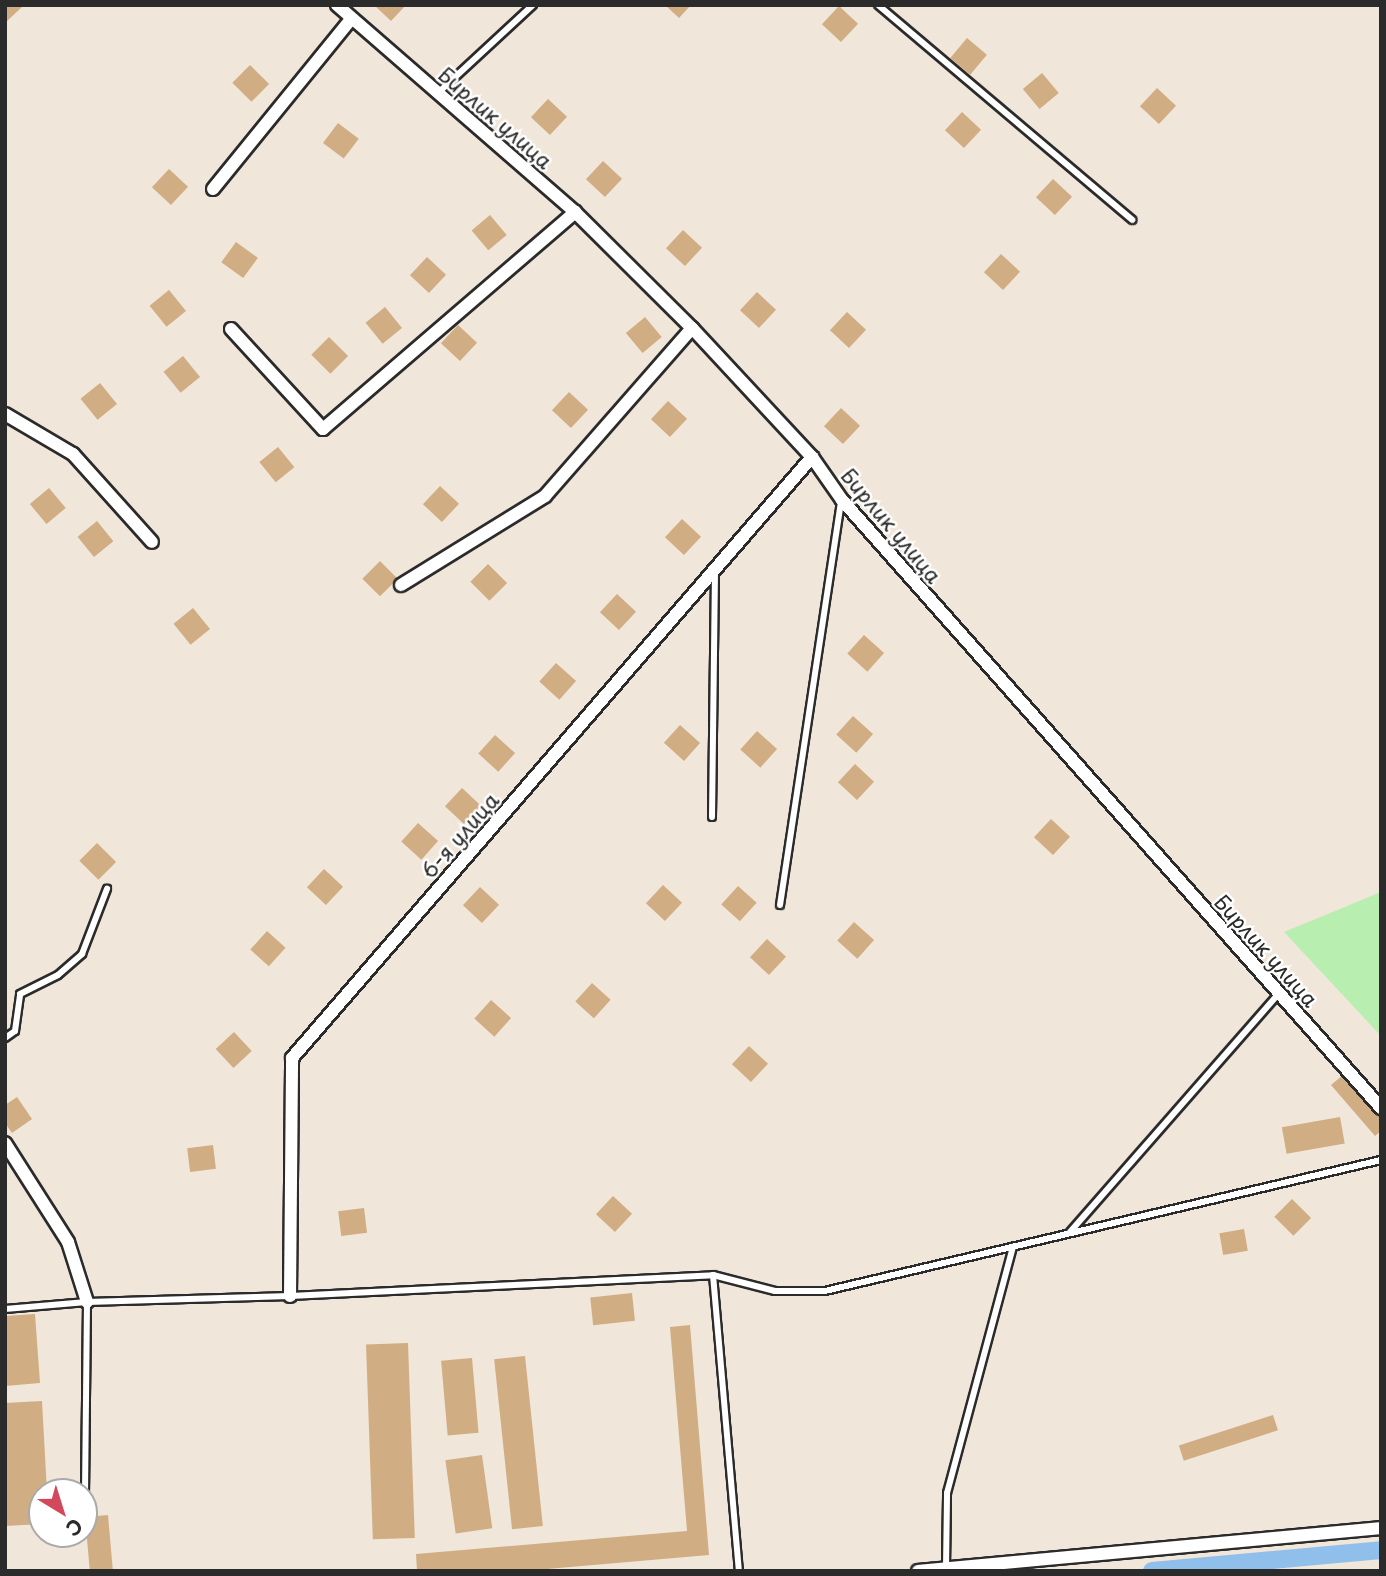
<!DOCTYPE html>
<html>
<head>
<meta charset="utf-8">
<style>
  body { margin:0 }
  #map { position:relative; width:1386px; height:1576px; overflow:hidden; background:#f1e6da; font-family:"Playpen Sans",sans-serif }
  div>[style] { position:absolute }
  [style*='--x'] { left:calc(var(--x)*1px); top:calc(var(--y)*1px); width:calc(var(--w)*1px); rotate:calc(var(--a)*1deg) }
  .green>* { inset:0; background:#b8eeb0 }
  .canal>* { height:18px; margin:-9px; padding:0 9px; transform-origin:9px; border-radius:9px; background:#91bfeb }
  .building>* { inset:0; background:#d1ad83; transform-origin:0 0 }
  .roads { filter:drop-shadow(2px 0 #2b2b2b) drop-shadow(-2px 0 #2b2b2b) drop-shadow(0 2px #2b2b2b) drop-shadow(0 -2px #2b2b2b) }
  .service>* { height:6px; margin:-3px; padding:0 3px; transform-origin:3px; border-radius:3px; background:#fff }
  .minor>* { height:12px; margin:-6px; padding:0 6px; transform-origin:6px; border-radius:6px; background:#fff }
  span { translate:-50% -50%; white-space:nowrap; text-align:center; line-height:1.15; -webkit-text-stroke:5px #fff; paint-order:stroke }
  .street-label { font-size:21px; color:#2b2b2b }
  .frame { position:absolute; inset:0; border:7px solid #2b2b2b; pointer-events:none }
  .north { position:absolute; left:28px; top:1478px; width:70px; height:70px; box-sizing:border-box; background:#fff; border:2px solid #aaa; border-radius:50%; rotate:142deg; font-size:19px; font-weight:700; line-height:28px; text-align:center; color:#2b2b2b }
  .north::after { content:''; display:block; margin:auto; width:24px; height:32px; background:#d1495b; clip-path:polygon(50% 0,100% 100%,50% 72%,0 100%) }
</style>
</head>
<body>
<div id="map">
  <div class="green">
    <div style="clip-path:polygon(1381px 892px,1381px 1036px,1284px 932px)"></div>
  </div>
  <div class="canal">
    <div style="--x:1152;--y:1571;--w:230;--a:-5.2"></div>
  </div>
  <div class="building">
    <div style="clip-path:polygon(5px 5px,24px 5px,5px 23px)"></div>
    <div style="clip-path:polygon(374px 5px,406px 5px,391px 21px)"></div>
    <div style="clip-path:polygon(665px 5px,691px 5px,679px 18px)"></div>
    <div style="left:839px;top:6px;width:26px;height:25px;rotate:43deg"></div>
    <div style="left:967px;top:38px;width:26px;height:26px;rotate:40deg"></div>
    <div style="left:250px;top:65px;width:27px;height:25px;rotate:45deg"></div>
    <div style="left:1042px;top:73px;width:26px;height:25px;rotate:50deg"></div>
    <div style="left:1157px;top:88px;width:26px;height:25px;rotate:43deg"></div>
    <div style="left:548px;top:99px;width:26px;height:25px;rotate:43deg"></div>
    <div style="left:962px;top:112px;width:26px;height:25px;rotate:43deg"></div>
    <div style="left:338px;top:123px;width:26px;height:25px;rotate:37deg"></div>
    <div style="left:603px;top:161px;width:26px;height:25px;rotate:43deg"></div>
    <div style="left:169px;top:169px;width:26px;height:25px;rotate:43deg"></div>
    <div style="left:1053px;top:179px;width:26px;height:25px;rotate:43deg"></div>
    <div style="left:490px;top:215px;width:26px;height:24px;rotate:50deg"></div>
    <div style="left:683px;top:230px;width:26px;height:25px;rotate:43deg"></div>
    <div style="left:236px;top:242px;width:27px;height:25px;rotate:36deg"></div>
    <div style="left:1001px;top:254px;width:26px;height:25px;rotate:43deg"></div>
    <div style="left:427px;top:257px;width:26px;height:25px;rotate:43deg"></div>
    <div style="left:169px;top:290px;width:27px;height:25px;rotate:51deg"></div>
    <div style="left:757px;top:292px;width:26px;height:25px;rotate:43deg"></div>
    <div style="left:385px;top:307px;width:27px;height:25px;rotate:51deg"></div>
    <div style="left:847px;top:312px;width:26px;height:25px;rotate:43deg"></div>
    <div style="left:645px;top:317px;width:26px;height:25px;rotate:50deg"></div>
    <div style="left:458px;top:325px;width:26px;height:25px;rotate:43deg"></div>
    <div style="left:329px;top:337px;width:27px;height:25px;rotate:45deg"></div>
    <div style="left:183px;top:356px;width:27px;height:25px;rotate:51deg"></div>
    <div style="left:100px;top:383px;width:27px;height:25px;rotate:51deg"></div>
    <div style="left:569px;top:392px;width:26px;height:25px;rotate:43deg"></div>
    <div style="left:668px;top:401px;width:26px;height:25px;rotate:43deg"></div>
    <div style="left:841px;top:408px;width:26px;height:25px;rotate:43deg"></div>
    <div style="left:278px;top:447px;width:26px;height:24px;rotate:51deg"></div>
    <div style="left:440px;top:486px;width:26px;height:25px;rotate:43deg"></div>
    <div style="left:49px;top:488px;width:26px;height:25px;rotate:50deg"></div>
    <div style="left:682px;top:519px;width:26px;height:25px;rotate:43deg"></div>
    <div style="left:97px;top:521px;width:26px;height:25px;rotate:51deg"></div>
    <div style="left:380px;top:561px;width:25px;height:25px;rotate:45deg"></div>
    <div style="left:488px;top:564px;width:27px;height:25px;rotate:45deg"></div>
    <div style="left:617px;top:594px;width:26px;height:25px;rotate:43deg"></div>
    <div style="left:193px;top:608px;width:27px;height:25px;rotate:51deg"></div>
    <div style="left:864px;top:635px;width:27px;height:25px;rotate:42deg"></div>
    <div style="left:556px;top:663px;width:27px;height:25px;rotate:42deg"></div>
    <div style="left:853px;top:716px;width:27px;height:25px;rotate:42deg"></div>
    <div style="left:680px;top:725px;width:27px;height:24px;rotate:42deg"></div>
    <div style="left:757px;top:731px;width:27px;height:25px;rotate:42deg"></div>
    <div style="left:495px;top:735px;width:27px;height:25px;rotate:42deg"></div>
    <div style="left:855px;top:764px;width:26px;height:25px;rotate:43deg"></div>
    <div style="left:462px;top:788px;width:26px;height:25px;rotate:43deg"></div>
    <div style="left:1051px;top:819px;width:26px;height:25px;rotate:43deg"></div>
    <div style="left:418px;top:823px;width:27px;height:25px;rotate:42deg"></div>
    <div style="left:97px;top:843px;width:27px;height:25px;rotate:45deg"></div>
    <div style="left:324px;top:869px;width:26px;height:25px;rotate:43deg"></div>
    <div style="left:663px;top:885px;width:26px;height:25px;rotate:43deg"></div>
    <div style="left:738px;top:886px;width:25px;height:25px;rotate:42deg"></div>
    <div style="left:480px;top:887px;width:26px;height:25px;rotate:43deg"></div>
    <div style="left:854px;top:922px;width:27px;height:25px;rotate:42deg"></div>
    <div style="left:267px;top:931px;width:25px;height:25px;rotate:42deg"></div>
    <div style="left:767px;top:939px;width:26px;height:25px;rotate:43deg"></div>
    <div style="left:592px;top:983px;width:25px;height:25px;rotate:42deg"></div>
    <div style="left:491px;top:1000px;width:27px;height:25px;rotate:42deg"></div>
    <div style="left:234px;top:1032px;width:26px;height:25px;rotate:47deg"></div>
    <div style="left:749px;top:1046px;width:26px;height:25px;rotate:43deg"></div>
    <div style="clip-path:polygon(1343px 1075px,1381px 1119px,1381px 1131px,1375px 1136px,1331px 1085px)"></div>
    <div style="clip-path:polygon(17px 1097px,32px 1119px,12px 1133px,5px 1123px,5px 1105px)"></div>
    <div style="left:1340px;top:1117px;width:27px;height:59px;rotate:80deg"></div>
    <div style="left:213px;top:1145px;width:24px;height:26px;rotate:83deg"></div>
    <div style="left:613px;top:1196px;width:26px;height:25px;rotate:43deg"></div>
    <div style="left:1292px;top:1199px;width:27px;height:25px;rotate:45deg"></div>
    <div style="left:364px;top:1208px;width:25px;height:26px;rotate:83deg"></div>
    <div style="left:1244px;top:1229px;width:22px;height:25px;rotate:80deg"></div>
    <div style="left:632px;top:1293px;width:28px;height:42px;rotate:84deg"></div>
    <div style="clip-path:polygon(35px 1314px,40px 1383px,5px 1386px,5px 1316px)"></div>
    <div style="clip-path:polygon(690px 1325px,709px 1555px,524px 1571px,417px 1571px,416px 1554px,687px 1531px,670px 1327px)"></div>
    <div style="left:408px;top:1343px;width:195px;height:42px;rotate:88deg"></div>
    <div style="left:525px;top:1356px;width:171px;height:31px;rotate:84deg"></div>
    <div style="left:472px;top:1358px;width:75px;height:31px;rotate:85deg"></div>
    <div style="clip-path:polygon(42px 1401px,47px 1492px,42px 1492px,42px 1524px,5px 1526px,5px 1403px)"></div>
    <div style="left:1273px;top:1415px;width:16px;height:99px;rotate:72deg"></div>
    <div style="left:482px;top:1455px;width:74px;height:37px;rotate:82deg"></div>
    <div style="left:108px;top:1515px;width:56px;height:23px;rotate:85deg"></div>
  </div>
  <div class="roads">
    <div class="service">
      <div style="--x:878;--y:5;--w:333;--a:40.2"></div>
      <div style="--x:439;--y:92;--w:128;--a:-42.8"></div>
      <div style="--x:712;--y:817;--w:244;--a:-89.3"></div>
      <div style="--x:780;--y:905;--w:408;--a:-81.4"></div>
      <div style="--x:5;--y:1038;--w:12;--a:-35"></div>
      <div style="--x:15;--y:1031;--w:37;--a:-82"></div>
      <div style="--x:20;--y:994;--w:42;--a:-26.6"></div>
      <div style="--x:58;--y:975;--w:32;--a:-41"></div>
      <div style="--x:82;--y:954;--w:70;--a:-69"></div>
      <div style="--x:1070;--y:1232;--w:317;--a:-48.8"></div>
      <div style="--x:713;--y:1275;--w:297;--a:85"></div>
      <div style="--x:5;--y:1309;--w:82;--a:-4.9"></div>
      <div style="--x:87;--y:1302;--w:203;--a:-1.7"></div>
      <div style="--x:290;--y:1296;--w:424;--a:-2.8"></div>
      <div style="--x:713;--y:1275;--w:64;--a:14.5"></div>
      <div style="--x:775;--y:1291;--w:50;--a:0"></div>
      <div style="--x:825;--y:1291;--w:571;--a:-13.26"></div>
      <div style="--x:85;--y:1494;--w:192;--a:-89.4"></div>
      <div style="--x:946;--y:1568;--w:75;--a:-89.2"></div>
      <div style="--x:947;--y:1493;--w:255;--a:-75"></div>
    </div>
    <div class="minor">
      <div style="--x:337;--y:5;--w:315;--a:41"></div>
      <div style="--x:575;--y:212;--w:165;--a:44.8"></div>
      <div style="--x:692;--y:328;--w:176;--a:47.1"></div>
      <div style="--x:812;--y:457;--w:52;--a:55.1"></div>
      <div style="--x:842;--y:500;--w:813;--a:48.44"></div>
      <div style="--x:213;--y:189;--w:219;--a:-50.9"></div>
      <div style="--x:231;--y:329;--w:136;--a:47.4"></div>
      <div style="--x:323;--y:429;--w:333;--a:-40.7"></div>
      <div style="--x:5;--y:414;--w:79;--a:30.5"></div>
      <div style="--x:73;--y:454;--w:118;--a:48.1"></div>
      <div style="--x:401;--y:585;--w:169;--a:-31.7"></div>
      <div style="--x:545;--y:496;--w:223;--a:-48.8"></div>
      <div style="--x:5;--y:1143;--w:117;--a:57.5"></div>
      <div style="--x:68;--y:1242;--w:63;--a:72.4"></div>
      <div style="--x:290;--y:1296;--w:238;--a:-89.5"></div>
      <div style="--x:292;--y:1058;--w:795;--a:-49.13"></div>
      <div style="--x:918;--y:1571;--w:465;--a:-5.3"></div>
    </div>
  </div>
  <div class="street-label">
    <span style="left:496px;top:117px;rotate:41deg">Бирлик улица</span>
    <span style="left:892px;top:525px;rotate:50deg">Бирлик улица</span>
    <span style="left:459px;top:835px;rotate:-49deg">6-я улица</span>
    <span style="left:1267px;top:950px;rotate:48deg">Бирлик улица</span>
  </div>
  <div class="frame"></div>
  <div class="north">С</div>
</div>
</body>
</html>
